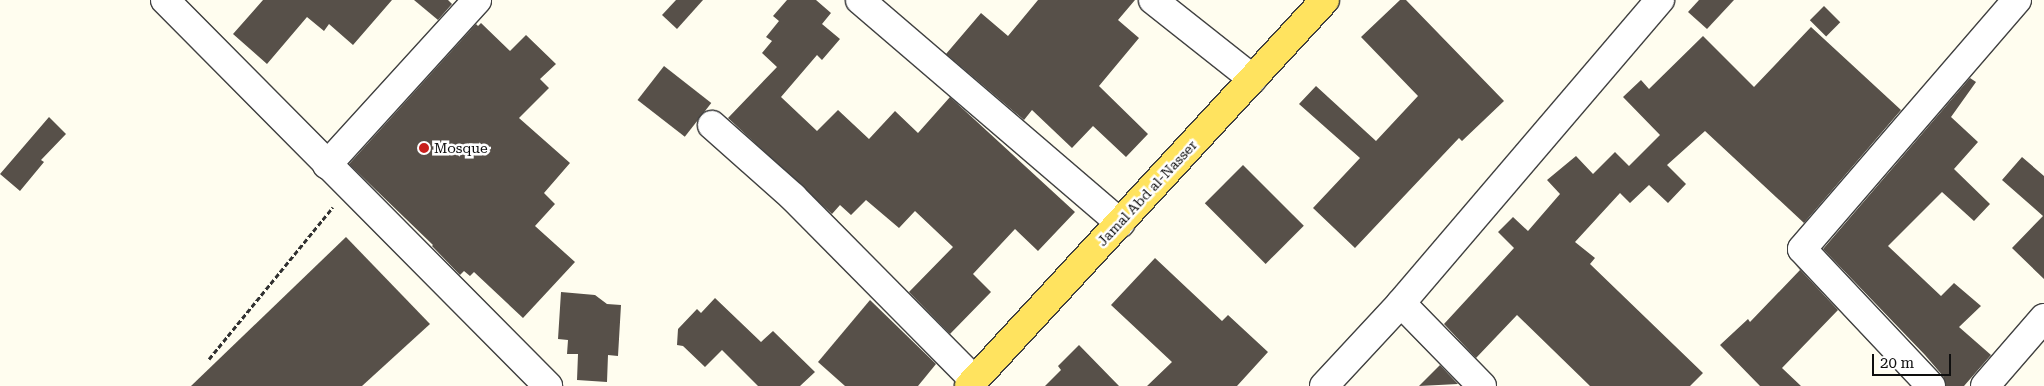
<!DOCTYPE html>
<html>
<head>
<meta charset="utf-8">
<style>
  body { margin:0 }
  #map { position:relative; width:2044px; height:386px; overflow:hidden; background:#fffdef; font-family:"Roboto Serif",serif }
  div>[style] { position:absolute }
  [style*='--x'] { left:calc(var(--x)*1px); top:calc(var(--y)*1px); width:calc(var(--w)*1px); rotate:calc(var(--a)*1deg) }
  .building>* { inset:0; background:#575049; transform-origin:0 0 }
  .path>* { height:3px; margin-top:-1.5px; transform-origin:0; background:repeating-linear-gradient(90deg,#303030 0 5px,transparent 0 7.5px) }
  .roads { filter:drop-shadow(1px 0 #414141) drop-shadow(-1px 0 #414141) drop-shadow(0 1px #414141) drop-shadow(0 -1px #414141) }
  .minor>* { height:28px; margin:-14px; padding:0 14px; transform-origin:14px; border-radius:14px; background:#fff }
  .major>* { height:28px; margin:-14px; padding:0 14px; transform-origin:14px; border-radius:14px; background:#ffe35f }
  .dots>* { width:14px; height:14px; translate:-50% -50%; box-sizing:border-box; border:2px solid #fff; border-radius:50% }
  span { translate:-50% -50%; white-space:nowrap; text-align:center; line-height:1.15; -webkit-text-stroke:5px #fff; paint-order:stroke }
  .poi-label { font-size:14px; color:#0e0e0e }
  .left { translate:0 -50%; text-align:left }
  .street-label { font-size:14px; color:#0e0e0e }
  .scale { position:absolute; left:1872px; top:354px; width:79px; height:22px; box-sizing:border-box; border:2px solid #0e0e0e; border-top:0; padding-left:6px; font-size:15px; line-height:18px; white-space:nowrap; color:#0e0e0e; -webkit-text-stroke:4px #fff; paint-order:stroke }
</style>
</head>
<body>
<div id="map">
  <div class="building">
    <div style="clip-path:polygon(263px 0,392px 0,353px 45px,329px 24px,324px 31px,307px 17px,267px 64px,233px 34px)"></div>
    <div style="clip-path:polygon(414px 0,448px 0,452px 4px,438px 20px)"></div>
    <div style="clip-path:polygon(676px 0,703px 0,677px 29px,662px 15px)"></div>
    <div style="clip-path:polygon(787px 0,816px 0,831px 13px,822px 24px,840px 39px,822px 60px,817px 55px,781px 97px,817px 131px,838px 110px,869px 139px,895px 111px,918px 133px,950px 97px,1075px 212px,1038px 251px,1015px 229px,973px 274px,991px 292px,950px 334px,909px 292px,953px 247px,915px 211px,899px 228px,866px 200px,851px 215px,840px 205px,832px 214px,728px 118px,777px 67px,762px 53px,772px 41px,766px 37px,779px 21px,773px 16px)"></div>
    <div style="clip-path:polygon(1038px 0,1135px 0,1118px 20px,1139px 38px,1099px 86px,1148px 134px,1126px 157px,1093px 126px,1072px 148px,1032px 110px,1024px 120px,946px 54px,981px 13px,1008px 36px)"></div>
    <div style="clip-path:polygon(1400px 0,1406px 0,1504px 101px,1462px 141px,1459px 138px,1355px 248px,1313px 208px,1360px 158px,1299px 104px,1316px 86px,1376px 141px,1418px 96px,1361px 37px)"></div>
    <div style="clip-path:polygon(1699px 0,1734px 0,1707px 29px,1688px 12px)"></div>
    <div style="left:1824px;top:6px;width:23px;height:20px;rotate:45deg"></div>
    <div style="clip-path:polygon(481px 23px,510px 51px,526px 35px,556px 64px,540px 79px,549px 88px,519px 118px,570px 163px,544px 193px,555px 204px,535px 226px,575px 262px,523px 318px,474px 272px,470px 276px,464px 271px,460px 275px,432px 246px,433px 245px,349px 164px,476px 24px,478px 26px)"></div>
    <div style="clip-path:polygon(1811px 27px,1901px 110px,1804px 223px,1705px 131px,1667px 165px,1686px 184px,1668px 203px,1649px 185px,1630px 203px,1620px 193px,1575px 242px,1595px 258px,1590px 264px,1703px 373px,1690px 386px,1590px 386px,1517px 315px,1476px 358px,1444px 324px,1514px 248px,1498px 232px,1513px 217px,1528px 231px,1560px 194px,1547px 180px,1576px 156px,1593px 174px,1615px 152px,1629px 166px,1660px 135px,1623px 97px,1641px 80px,1649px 89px,1703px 36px,1754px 87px)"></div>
    <div style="left:664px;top:66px;width:60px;height:43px;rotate:38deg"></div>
    <div style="clip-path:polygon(1970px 78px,1976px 82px,1951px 117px,1978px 142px,1954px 169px,1990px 204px,1974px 221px,1942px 192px,1888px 246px,1941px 296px,1954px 283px,1981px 306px,1959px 327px,1991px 355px,1964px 386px,1946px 386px,1943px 376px,1925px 355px,1823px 249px)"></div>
    <div style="clip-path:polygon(49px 117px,66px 134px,41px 160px,44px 162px,20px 191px,0 174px)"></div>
    <div style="clip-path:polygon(2022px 157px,2044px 176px,2044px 279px,2012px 248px,2043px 216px,2002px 180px)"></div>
    <div style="left:1243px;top:165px;width:86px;height:54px;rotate:45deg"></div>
    <div style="clip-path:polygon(346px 237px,430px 324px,362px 386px,191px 386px)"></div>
    <div style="clip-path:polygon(1155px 258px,1222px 321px,1228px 315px,1268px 352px,1237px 386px,1147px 386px,1172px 362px,1111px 305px)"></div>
    <div style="clip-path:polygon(1794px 263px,1838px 310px,1782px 368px,1801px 386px,1760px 386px,1720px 345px,1748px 319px,1750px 322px,1800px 270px)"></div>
    <div style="clip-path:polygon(561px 292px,595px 295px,607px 304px,621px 305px,618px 356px,608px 355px,607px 382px,577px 380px,578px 354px,567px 354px,568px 340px,558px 339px)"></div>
    <div style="clip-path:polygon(715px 298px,761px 342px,773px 331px,815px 372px,800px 386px,758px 386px,722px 350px,705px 367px,683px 346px,677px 345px,678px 329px,697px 309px,701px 313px)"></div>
    <div style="clip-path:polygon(870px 300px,936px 364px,918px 386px,845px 386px,818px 362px)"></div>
    <div style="clip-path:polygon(1079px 345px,1119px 386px,1045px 386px,1061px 370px,1058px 366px)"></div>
    <div style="clip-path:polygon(1440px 365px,1458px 384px,1419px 386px)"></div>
  </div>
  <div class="path">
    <div style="--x:209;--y:359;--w:196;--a:-50.8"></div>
  </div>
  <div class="roads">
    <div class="minor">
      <div style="--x:165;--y:0;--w:544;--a:45.22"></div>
      <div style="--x:860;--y:0;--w:343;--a:40.6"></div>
      <div style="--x:1153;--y:0;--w:127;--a:38.3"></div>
      <div style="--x:712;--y:125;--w:108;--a:41.6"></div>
      <div style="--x:793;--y:197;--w:257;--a:45.3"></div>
      <div style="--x:327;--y:165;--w:223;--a:-47.7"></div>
      <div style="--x:1401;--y:303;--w:116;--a:45.7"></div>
      <div style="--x:1324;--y:386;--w:113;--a:-47.1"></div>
      <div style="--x:1401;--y:303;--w:399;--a:-49.5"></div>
      <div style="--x:1931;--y:386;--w:188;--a:-133.3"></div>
      <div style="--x:1802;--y:249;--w:329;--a:-49.2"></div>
      <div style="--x:1985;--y:386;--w:90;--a:-49.1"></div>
    </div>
    <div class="major">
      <div style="--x:969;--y:386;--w:525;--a:-47.32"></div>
    </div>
  </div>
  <div class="dots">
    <div style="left:424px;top:148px;background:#c81f1c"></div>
  </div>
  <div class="poi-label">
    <span class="left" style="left:434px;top:148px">Mosque</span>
  </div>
  <div class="street-label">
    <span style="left:1147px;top:193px;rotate:-47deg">Jamal Abd al-Nasser</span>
  </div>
  <div class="scale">20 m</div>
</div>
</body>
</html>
